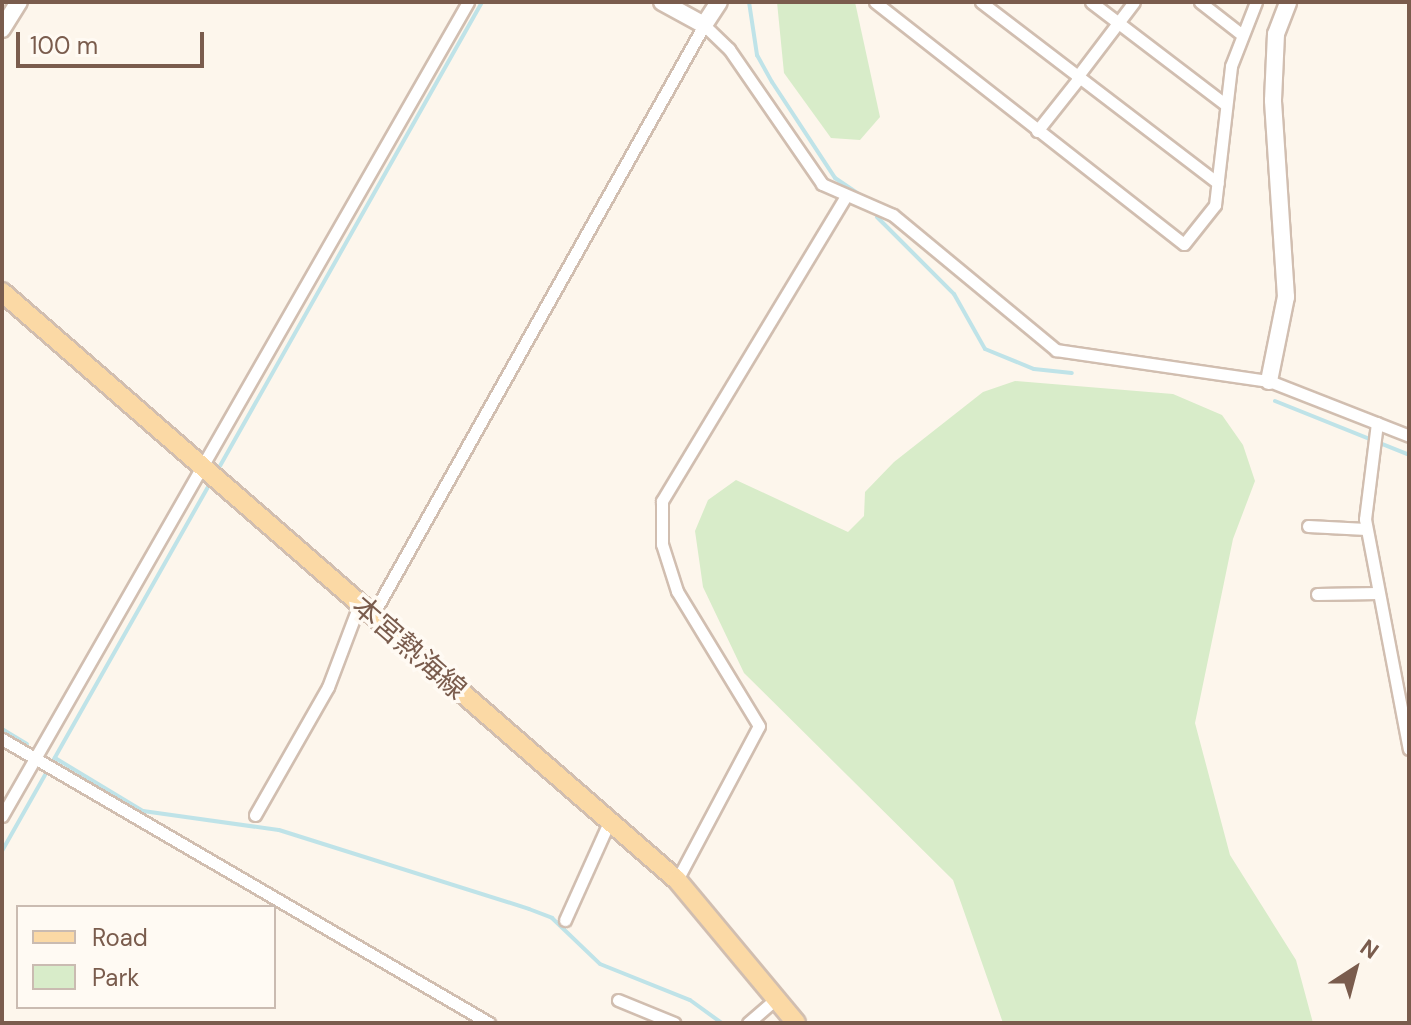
<!DOCTYPE html>
<html>
<head>
<meta charset="utf-8">
<style>
  body { margin:0 }
  #map { position:relative; width:1411px; height:1025px; overflow:hidden; background:#fdf6ec; font-family:"DM Sans","Noto Sans JP",sans-serif }
  div>[style] { position:absolute }
  [style*='--x'] { left:calc(var(--x)*1px); top:calc(var(--y)*1px); width:calc(var(--w)*1px); rotate:calc(var(--a)*1deg) }
  .green>* { inset:0; background:#d8ecc9 }
  .stream>* { height:4px; margin:-2px; padding:0 2px; transform-origin:2px; border-radius:2px; background:#bfe3e8 }
  .roads { filter:drop-shadow(2px 0 #d1beb0) drop-shadow(-2px 0 #d1beb0) drop-shadow(0 2px #d1beb0) drop-shadow(0 -2px #d1beb0) }
  .street>* { height:11px; margin:-5.5px; padding:0 5.5px; transform-origin:5.5px; border-radius:5.5px; background:#fff }
  .secondary>* { height:16px; margin:-8px; padding:0 8px; transform-origin:8px; border-radius:8px; background:#fff }
  .primary>* { height:18px; margin:-9px; padding:0 9px; transform-origin:9px; border-radius:9px; background:#fbd9a5 }
  span { translate:-50% -50%; white-space:nowrap; text-align:center; line-height:1.15; -webkit-text-stroke:7px #fffaf3; paint-order:stroke }
  .street-label { font-size:28px; color:#7a5c4d }
  .frame { position:absolute; inset:0; border:4px solid #7a5c4d; pointer-events:none }
  .legend { position:absolute; left:16px; top:905px; width:260px; height:104px; box-sizing:border-box; background:#fffaf3; border:2px solid #cabbb1; margin:0; padding:10px 14px; list-style:none; font-size:24px; color:#7a5c4d }
  .legend li { display:flex; align-items:center; gap:16px; height:40px }
  .legend b { width:40px; border:2px solid #cabbb1 }
  .north { position:absolute; left:1315px; top:929px; width:80px; height:80px; -webkit-text-stroke:6px #fffaf3; paint-order:stroke; rotate:36deg; font-size:22px; font-weight:700; line-height:32px; text-align:center; color:#7a5c4d }
  .north::after { content:''; display:block; margin:auto; width:28px; height:36px; background:#7a5c4d; clip-path:polygon(50% 0,100% 100%,50% 72%,0 100%) }
  .scale { position:absolute; left:16px; top:32px; width:188px; height:36px; box-sizing:border-box; border:4px solid #7a5c4d; border-top:0; padding-left:10px; font-size:24px; line-height:28px; white-space:nowrap; color:#7a5c4d; -webkit-text-stroke:6px #fffaf3; paint-order:stroke }
</style>
</head>
<body>
<div id="map">
  <div class="green">
    <div style="clip-path:polygon(777px 2px,855px 2px,880px 117px,860px 140px,831px 138px,784px 73px)"></div>
    <div style="clip-path:polygon(1015px 381px,1173px 394px,1222px 415px,1243px 445px,1255px 481px,1233px 539px,1195px 723px,1230px 855px,1296px 960px,1313px 1023px,1003px 1023px,953px 880px,744px 673px,703px 587px,695px 531px,708px 500px,736px 480px,848px 532px,864px 516px,865px 492px,894px 462px,983px 392px)"></div>
  </div>
  <div class="stream">
    <div style="--x:749;--y:2;--w:54;--a:81.4"></div>
    <div style="--x:757;--y:55;--w:31;--a:61"></div>
    <div style="--x:772;--y:82;--w:115;--a:56.7"></div>
    <div style="--x:835;--y:178;--w:37;--a:34"></div>
    <div style="--x:877;--y:217;--w:109;--a:45"></div>
    <div style="--x:954;--y:294;--w:63;--a:60.6"></div>
    <div style="--x:985;--y:349;--w:53;--a:22.2"></div>
    <div style="--x:1034;--y:369;--w:38;--a:6"></div>
    <div style="--x:1275;--y:401;--w:144;--a:21.9"></div>
    <div style="--x:216;--y:473;--w:541;--a:-60.54"></div>
    <div style="--x:2;--y:729;--w:29;--a:31"></div>
    <div style="--x:55;--y:758;--w:103;--a:31.1"></div>
    <div style="--x:143;--y:811;--w:137;--a:8"></div>
    <div style="--x:279;--y:830;--w:262;--a:17.5"></div>
    <div style="--x:529;--y:909;--w:25;--a:21"></div>
    <div style="--x:552;--y:918;--w:66;--a:43.8"></div>
    <div style="--x:600;--y:964;--w:97;--a:21.8"></div>
    <div style="--x:690;--y:1000;--w:39;--a:36"></div>
    <div style="--x:2;--y:851;--w:426;--a:-60.5"></div>
  </div>
  <div class="roads">
    <div class="street">
      <div style="--x:875;--y:2;--w:392;--a:38.1"></div>
      <div style="--x:1184;--y:244;--w:50;--a:-51.5"></div>
      <div style="--x:1215;--y:205;--w:140;--a:-83.4"></div>
      <div style="--x:1231;--y:66;--w:69;--a:-68.7"></div>
      <div style="--x:981;--y:2;--w:298;--a:37.4"></div>
      <div style="--x:1091;--y:2;--w:168;--a:37.3"></div>
      <div style="--x:1200;--y:2;--w:52;--a:38"></div>
      <div style="--x:1077;--y:77;--w:94;--a:-52.8"></div>
      <div style="--x:1037;--y:131;--w:68;--a:-51.6"></div>
      <div style="--x:1377;--y:423;--w:97;--a:97.1"></div>
      <div style="--x:1365;--y:519;--w:234;--a:79.2"></div>
      <div style="--x:1308;--y:526;--w:58;--a:3"></div>
      <div style="--x:1317;--y:594;--w:61;--a:-0.9"></div>
      <div style="--x:372;--y:616;--w:678;--a:-60.67"></div>
      <div style="--x:704;--y:25;--w:35;--a:44"></div>
      <div style="--x:729;--y:49;--w:164;--a:55.4"></div>
      <div style="--x:822;--y:184;--w:77;--a:23.6"></div>
      <div style="--x:893;--y:215;--w:212;--a:39.6"></div>
      <div style="--x:1056;--y:350;--w:215;--a:8.3"></div>
      <div style="--x:1269;--y:381;--w:150;--a:21.4"></div>
      <div style="--x:2;--y:739;--w:564;--a:30.25"></div>
      <div style="--x:255;--y:815;--w:147;--a:-60.3"></div>
      <div style="--x:328;--y:687;--w:88;--a:-69.3"></div>
      <div style="--x:2;--y:816;--w:938;--a:-60.21"></div>
      <div style="--x:677;--y:880;--w:174;--a:-62"></div>
      <div style="--x:759;--y:726;--w:158;--a:-121.3"></div>
      <div style="--x:677;--y:591;--w:49;--a:-107.7"></div>
      <div style="--x:662;--y:544;--w:43;--a:-90"></div>
      <div style="--x:662;--y:501;--w:353;--a:-58.9"></div>
      <div style="--x:565;--y:920;--w:107;--a:-65.8"></div>
      <div style="--x:618;--y:1000;--w:61;--a:22.3"></div>
      <div style="--x:748;--y:1023;--w:38;--a:-41"></div>
    </div>
    <div class="secondary">
      <div style="--x:662;--y:2;--w:48;--a:28.7"></div>
      <div style="--x:704;--y:25;--w:27;--a:-57"></div>
      <div style="--x:2;--y:29;--w:32;--a:-58"></div>
      <div style="--x:1269;--y:381;--w:86;--a:-78.6"></div>
      <div style="--x:1286;--y:297;--w:197;--a:-93.8"></div>
      <div style="--x:1273;--y:100;--w:66;--a:-87.4"></div>
      <div style="--x:1276;--y:34;--w:34;--a:-69"></div>
    </div>
    <div class="primary">
      <div style="--x:2;--y:292;--w:895;--a:41.06"></div>
      <div style="--x:677;--y:880;--w:186;--a:50.2"></div>
    </div>
  </div>
  <div class="street-label">
    <span style="left:409px;top:648px;rotate:41deg">本宮熱海線</span>
  </div>
  <div class="frame"></div>
  <ul class="legend">
  <li><b style="height:10px;background:#fbd9a5"></b>Road</li>
  <li><b style="height:22px;background:#d8ecc9"></b>Park</li>
  </ul>
  <div class="north">N</div>
  <div class="scale">100 m</div>
</div>
</body>
</html>
